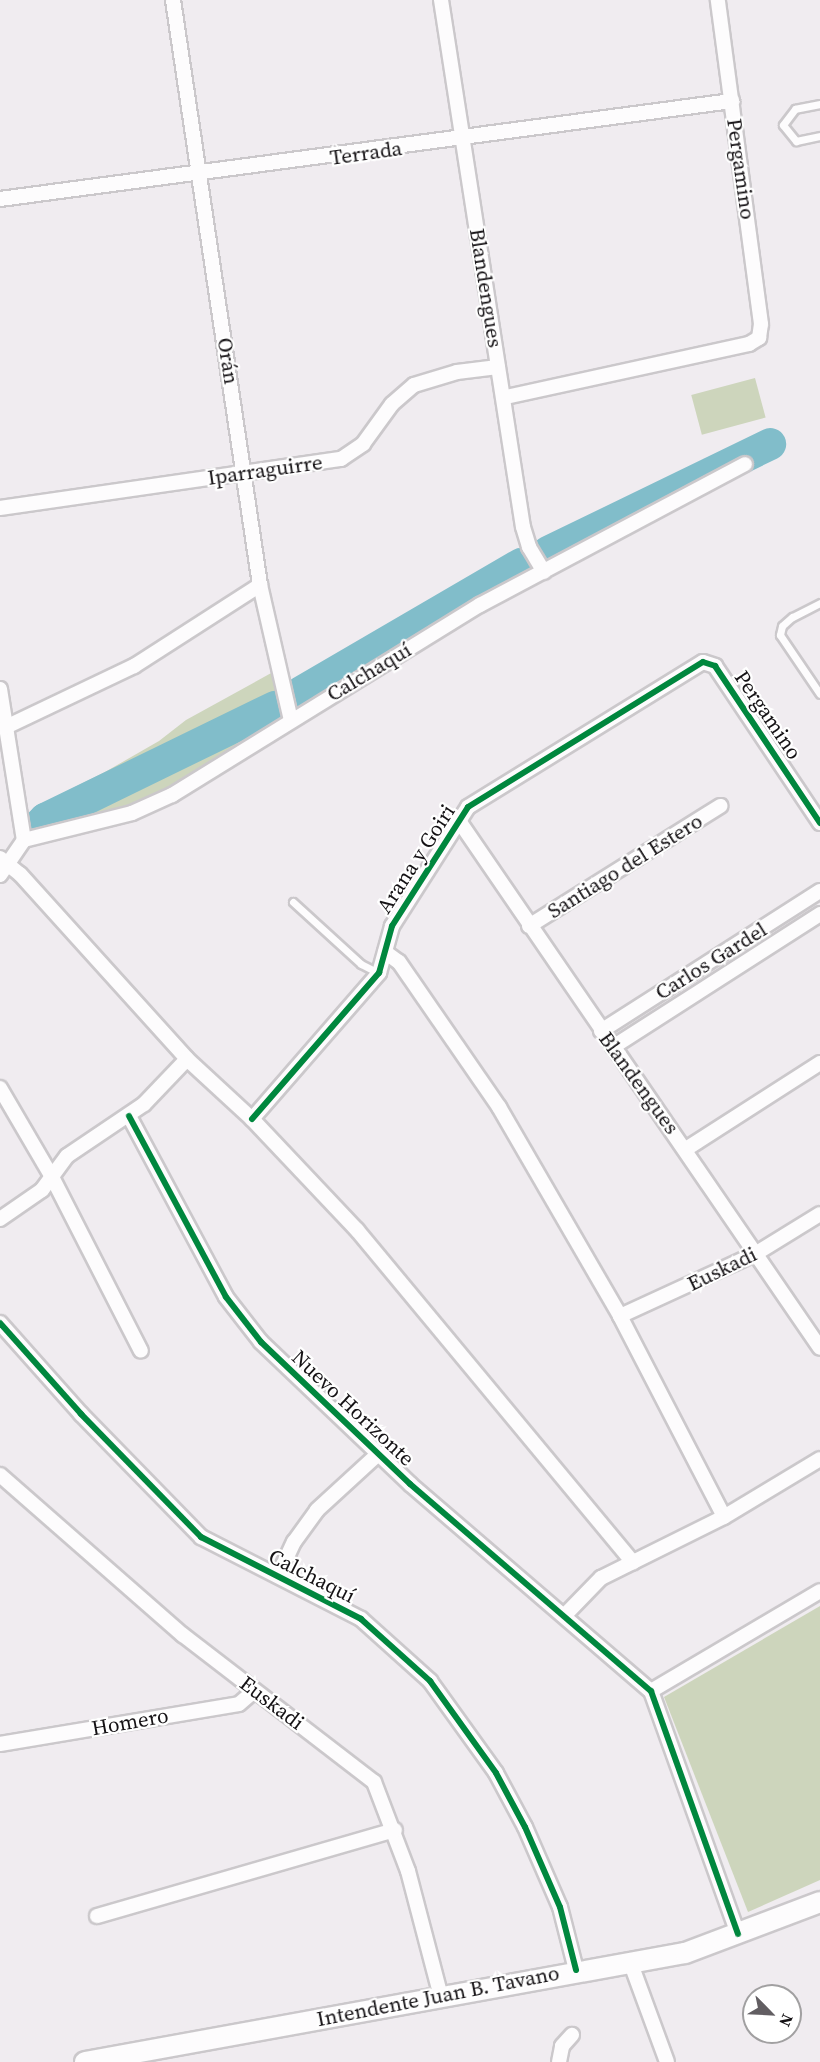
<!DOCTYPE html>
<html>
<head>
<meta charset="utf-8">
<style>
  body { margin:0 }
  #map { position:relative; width:820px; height:2062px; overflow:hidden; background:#f0ecf0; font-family:"Source Serif 4",serif }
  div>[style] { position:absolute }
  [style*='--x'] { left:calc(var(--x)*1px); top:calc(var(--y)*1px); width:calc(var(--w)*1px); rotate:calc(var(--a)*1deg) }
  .green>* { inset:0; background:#cdd5bc; transform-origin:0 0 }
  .river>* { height:32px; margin:-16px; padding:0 16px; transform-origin:16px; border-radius:16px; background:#81bdca }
  .roads { filter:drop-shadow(2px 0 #cbc8cb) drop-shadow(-2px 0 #cbc8cb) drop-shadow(0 2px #cbc8cb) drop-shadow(0 -2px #cbc8cb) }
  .lane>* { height:7px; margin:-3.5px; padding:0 3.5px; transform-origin:3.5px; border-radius:3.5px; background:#fdfcfd }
  .street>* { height:14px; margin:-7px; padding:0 7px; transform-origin:7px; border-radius:7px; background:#fdfcfd }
  .secondary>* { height:20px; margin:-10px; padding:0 10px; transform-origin:10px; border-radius:10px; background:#fdfcfd }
  .cycleway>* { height:6px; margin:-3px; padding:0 3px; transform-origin:3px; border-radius:3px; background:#00873e }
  span { translate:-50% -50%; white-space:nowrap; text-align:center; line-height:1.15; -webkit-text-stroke:4.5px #fff; paint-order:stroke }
  .street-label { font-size:21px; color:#151215 }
  .north { position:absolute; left:742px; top:1984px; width:60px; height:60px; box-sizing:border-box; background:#fff; border:2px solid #a1a0a1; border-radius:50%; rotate:114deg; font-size:16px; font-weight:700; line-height:24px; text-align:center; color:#151215 }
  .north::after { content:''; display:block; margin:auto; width:21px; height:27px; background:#625e62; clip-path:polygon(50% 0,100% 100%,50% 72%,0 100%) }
</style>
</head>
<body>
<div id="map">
  <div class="green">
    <div style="left:755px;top:378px;width:41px;height:66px;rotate:75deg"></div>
    <div style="clip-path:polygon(273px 672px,281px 712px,270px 723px,166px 791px,111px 811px,43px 828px,33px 820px,49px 800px,105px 772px,159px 741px,186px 720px)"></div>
    <div style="clip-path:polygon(820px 1606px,820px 1880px,748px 1912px,664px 1697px)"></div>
  </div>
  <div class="river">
    <div style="--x:548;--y:552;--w:247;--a:-25.9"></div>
    <div style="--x:301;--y:692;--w:255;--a:-30.2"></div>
    <div style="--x:36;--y:828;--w:13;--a:-45"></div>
    <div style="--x:45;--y:819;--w:256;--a:-26"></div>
  </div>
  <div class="roads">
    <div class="lane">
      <div style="--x:820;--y:104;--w:25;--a:169"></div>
      <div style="--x:795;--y:109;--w:20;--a:127"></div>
      <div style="--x:783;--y:125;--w:21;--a:51"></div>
      <div style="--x:796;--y:141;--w:25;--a:-12"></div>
      <div style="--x:820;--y:603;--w:31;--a:153"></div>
      <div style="--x:792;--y:617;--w:13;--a:138"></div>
      <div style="--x:782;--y:626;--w:9;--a:103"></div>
      <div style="--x:780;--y:635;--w:71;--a:55.9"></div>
      <div style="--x:293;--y:902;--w:92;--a:42.4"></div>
      <div style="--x:361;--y:964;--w:20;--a:27"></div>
    </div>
    <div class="street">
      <div style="--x:173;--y:0;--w:591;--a:81.54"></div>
      <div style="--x:260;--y:585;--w:139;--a:77.1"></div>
      <div style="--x:441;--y:0;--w:533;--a:81.16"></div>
      <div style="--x:523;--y:527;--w:21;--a:73"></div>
      <div style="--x:529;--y:547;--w:29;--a:59"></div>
      <div style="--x:0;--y:199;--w:739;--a:-7.63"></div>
      <div style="--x:506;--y:397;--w:249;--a:-12.3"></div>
      <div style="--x:749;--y:344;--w:12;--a:-31"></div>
      <div style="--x:759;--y:338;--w:14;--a:-82"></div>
      <div style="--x:761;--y:324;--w:327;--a:-97.6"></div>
      <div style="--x:0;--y:508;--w:345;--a:-8.2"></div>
      <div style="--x:341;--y:459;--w:27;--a:-34"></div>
      <div style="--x:363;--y:444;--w:49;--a:-54.1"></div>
      <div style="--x:392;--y:404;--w:29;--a:-41"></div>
      <div style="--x:414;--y:385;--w:45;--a:-16.8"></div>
      <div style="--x:457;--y:372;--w:41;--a:-7"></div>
      <div style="--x:0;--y:689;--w:153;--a:81"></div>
      <div style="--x:6;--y:727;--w:142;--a:-25.5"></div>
      <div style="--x:134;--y:666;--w:150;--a:-32.7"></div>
      <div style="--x:457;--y:818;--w:642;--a:55.59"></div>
      <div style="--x:0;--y:858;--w:26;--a:39"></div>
      <div style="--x:20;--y:874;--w:249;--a:47.9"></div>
      <div style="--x:187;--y:1059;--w:88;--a:42.7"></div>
      <div style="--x:252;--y:1119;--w:153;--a:46.6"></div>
      <div style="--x:357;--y:1230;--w:432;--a:50.3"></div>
      <div style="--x:0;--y:875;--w:42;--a:-55.6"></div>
      <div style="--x:24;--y:840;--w:111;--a:-14"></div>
      <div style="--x:132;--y:813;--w:44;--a:-24.2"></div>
      <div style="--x:172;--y:795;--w:362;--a:-31.7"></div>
      <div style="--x:480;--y:605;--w:300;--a:-28"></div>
      <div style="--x:529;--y:926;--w:226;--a:-32.1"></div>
      <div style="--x:385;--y:952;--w:17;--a:36"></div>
      <div style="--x:399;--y:962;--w:176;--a:55.4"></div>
      <div style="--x:499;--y:1107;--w:241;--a:59.9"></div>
      <div style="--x:620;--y:1316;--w:226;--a:62.6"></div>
      <div style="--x:601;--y:1031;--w:260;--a:-32.6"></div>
      <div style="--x:613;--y:1047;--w:246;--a:-32.7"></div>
      <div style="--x:0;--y:1088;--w:103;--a:59.7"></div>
      <div style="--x:52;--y:1177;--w:195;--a:62.9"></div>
      <div style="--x:129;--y:1116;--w:205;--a:61.8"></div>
      <div style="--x:226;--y:1297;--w:57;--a:52.1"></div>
      <div style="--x:261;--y:1342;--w:206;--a:43.6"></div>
      <div style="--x:410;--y:1484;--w:318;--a:40.7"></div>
      <div style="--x:651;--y:1691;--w:258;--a:70.3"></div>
      <div style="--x:252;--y:1119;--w:194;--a:-49"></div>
      <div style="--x:379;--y:973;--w:49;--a:-74.5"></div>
      <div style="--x:392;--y:926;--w:141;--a:-57.4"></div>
      <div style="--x:468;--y:807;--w:276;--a:-31.7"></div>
      <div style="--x:703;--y:662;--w:13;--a:18"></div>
      <div style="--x:715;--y:666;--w:189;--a:56.2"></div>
      <div style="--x:686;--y:1149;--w:159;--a:-32.7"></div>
      <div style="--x:0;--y:1219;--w:51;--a:-34.6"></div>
      <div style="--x:42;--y:1190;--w:42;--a:-53.7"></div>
      <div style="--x:67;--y:1156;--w:93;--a:-34"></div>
      <div style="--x:144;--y:1104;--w:62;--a:-46.3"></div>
      <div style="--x:620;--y:1316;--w:149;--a:-24.7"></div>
      <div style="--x:755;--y:1254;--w:76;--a:-31.6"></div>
      <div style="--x:0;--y:1323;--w:122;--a:48.3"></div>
      <div style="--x:81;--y:1414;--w:172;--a:45.7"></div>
      <div style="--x:201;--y:1537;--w:180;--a:27.1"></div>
      <div style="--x:361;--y:1619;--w:93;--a:41.9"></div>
      <div style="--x:430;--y:1681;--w:113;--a:54.3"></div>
      <div style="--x:496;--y:1773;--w:61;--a:61.8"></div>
      <div style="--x:525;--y:1827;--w:87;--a:66.4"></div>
      <div style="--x:560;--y:1907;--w:65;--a:75.7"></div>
      <div style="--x:0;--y:1475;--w:243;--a:41.2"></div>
      <div style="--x:183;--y:1635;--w:241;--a:37.6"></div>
      <div style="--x:374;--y:1782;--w:95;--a:69.1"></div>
      <div style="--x:408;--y:1871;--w:130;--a:75.3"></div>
      <div style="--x:278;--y:1576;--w:38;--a:-65"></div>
      <div style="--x:294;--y:1542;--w:39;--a:-54"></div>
      <div style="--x:317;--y:1510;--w:81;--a:-42.5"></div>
      <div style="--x:565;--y:1615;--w:52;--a:-45.8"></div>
      <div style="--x:601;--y:1578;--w:137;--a:-26.4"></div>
      <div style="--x:724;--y:1517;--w:112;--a:-31.1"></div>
      <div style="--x:651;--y:1691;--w:196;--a:-30.6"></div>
      <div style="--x:0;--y:1744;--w:242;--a:-9.5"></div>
      <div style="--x:239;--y:1704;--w:20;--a:-41"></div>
      <div style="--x:97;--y:1916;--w:310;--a:-16.1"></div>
      <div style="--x:631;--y:1964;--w:104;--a:69.8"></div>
      <div style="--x:559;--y:2062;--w:16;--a:-79"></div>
      <div style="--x:562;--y:2046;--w:15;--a:-48"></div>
    </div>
    <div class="secondary">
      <div style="--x:85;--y:2062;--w:610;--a:-10.3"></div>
      <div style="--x:685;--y:1953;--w:144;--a:-20.7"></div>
    </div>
  </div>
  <div class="cycleway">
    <div style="--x:129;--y:1116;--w:205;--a:61.8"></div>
    <div style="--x:226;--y:1297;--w:57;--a:52.1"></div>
    <div style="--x:261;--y:1342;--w:206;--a:43.6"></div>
    <div style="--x:410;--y:1484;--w:318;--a:40.7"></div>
    <div style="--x:651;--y:1691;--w:258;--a:70.3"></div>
    <div style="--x:252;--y:1119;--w:194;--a:-49"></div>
    <div style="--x:379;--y:973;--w:49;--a:-74.5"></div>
    <div style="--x:392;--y:926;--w:141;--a:-57.4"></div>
    <div style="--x:468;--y:807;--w:276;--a:-31.7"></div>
    <div style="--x:703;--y:662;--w:13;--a:18"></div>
    <div style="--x:715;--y:666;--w:189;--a:56.2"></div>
    <div style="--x:0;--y:1323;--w:122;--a:48.3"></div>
    <div style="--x:81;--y:1414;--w:172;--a:45.7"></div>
    <div style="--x:201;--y:1537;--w:180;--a:27.1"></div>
    <div style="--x:361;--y:1619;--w:93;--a:41.9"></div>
    <div style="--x:430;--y:1681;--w:113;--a:54.3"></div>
    <div style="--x:496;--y:1773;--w:61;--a:61.8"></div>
    <div style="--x:525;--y:1827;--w:87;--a:66.4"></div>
    <div style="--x:560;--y:1907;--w:65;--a:75.7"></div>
  </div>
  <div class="street-label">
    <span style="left:366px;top:153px;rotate:-8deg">Terrada</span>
    <span style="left:741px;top:169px;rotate:82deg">Pergamino</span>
    <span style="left:486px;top:288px;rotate:81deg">Blandengues</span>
    <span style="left:228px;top:361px;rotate:81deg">Orán</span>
    <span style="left:265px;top:470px;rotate:-8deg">Iparraguirre</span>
    <span style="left:369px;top:672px;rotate:-31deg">Calchaquí</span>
    <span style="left:768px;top:715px;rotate:56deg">Pergamino</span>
    <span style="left:416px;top:859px;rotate:-57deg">Arana y Goiri</span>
    <span style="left:625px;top:866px;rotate:-32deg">Santiago del Estero</span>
    <span style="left:711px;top:961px;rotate:-32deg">Carlos Gardel</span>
    <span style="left:639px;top:1083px;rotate:54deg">Blandengues</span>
    <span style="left:722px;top:1269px;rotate:-26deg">Euskadi</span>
    <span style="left:353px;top:1408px;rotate:43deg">Nuevo Horizonte</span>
    <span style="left:312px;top:1576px;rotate:27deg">Calchaquí</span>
    <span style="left:272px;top:1703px;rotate:37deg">Euskadi</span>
    <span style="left:130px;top:1722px;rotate:-10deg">Homero</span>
    <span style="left:438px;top:1996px;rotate:-11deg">Intendente Juan B. Tavano</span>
  </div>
  <div class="north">N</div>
</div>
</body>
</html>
